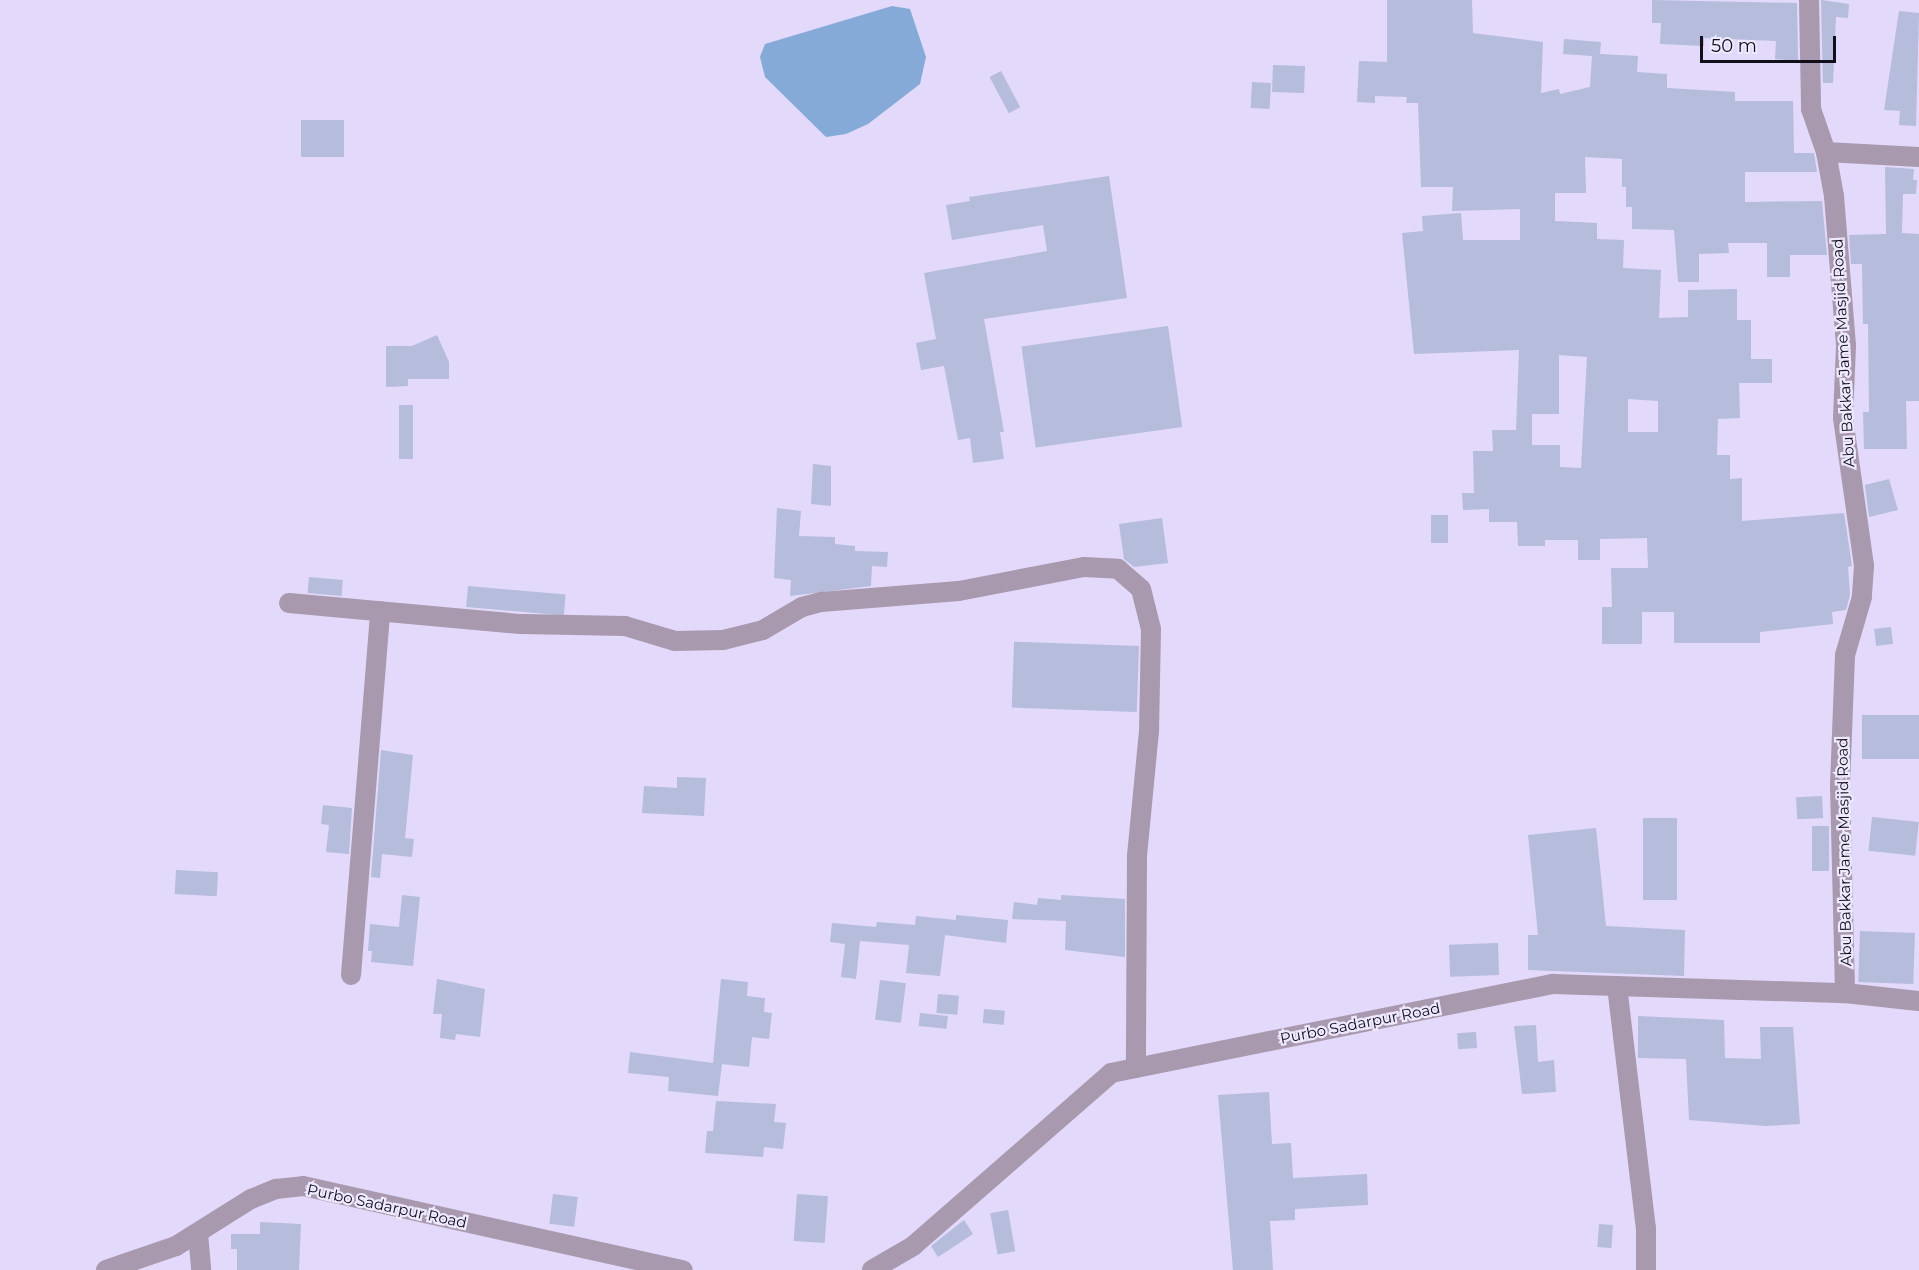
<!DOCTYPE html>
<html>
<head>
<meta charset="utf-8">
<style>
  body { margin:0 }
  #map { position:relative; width:1919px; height:1270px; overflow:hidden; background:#e2d9fb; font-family:Montserrat,sans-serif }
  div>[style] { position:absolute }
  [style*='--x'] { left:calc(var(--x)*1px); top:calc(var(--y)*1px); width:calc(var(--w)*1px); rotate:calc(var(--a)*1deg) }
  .water>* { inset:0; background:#86aad8 }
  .building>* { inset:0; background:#b5bcdc; transform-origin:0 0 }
  .minor>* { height:20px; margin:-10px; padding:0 10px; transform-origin:10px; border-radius:10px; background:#a999ae }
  span { translate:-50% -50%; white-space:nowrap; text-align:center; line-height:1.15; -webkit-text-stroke:4.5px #eee9fe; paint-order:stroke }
  .street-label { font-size:15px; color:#120f1b }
  .scale { position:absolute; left:1700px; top:36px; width:136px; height:27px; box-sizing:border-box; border:3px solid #120f1b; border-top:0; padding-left:8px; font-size:18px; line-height:21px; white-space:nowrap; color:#120f1b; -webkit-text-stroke:4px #eee9fe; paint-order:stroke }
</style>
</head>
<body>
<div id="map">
  <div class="water">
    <div style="clip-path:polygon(892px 6px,910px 9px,926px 57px,920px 84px,868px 124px,846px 134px,826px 137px,765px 77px,760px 57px,765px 44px)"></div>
  </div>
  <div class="building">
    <div style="clip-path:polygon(evenodd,1387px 0,1472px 0,1473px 33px,1543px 42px,1541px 93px,1559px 89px,1560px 94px,1590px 87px,1592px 56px,1563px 54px,1564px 39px,1601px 42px,1600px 54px,1638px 56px,1637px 72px,1667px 74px,1667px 88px,1735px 92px,1735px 101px,1793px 101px,1794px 153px,1814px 153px,1817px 172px,1745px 172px,1745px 202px,1822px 201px,1827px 255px,1790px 255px,1790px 277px,1767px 277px,1767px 243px,1728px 243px,1729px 253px,1699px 254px,1699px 282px,1678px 282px,1674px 230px,1632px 229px,1632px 207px,1626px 207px,1626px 187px,1622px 187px,1622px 159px,1585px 157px,1586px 193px,1555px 193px,1555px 221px,1597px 223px,1597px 239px,1624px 240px,1623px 268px,1661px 270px,1659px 318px,1688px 317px,1688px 290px,1737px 289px,1737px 320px,1751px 320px,1751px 359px,1772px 359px,1772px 383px,1739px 383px,1740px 418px,1718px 419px,1717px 455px,1730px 455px,1730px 479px,1742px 478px,1742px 521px,1844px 513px,1852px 566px,1848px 567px,1850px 595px,1846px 610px,1832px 612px,1833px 624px,1760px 632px,1760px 643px,1674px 643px,1674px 612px,1642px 612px,1642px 644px,1602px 644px,1602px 607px,1612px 607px,1611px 568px,1648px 568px,1647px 538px,1600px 539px,1600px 560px,1578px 560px,1578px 540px,1545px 540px,1545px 546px,1518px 546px,1517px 522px,1489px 522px,1489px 509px,1463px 510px,1462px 493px,1474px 493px,1473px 451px,1493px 451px,1492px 430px,1516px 430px,1519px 350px,1414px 354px,1402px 233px,1423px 231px,1422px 216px,1461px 213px,1463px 240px,1520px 240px,1520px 209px,1452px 211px,1453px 187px,1421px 187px,1418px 103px,1406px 103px,1407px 97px,1375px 96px,1375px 103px,1357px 102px,1359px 61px,1387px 62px,1387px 0,1559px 355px,1587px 357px,1581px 468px,1560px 467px,1560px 445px,1532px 445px,1532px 414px,1559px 414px,1559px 355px,1387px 0,1628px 399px,1658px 401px,1658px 432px,1628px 432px,1628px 399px)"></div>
    <div style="clip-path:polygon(1652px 0,1797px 3px,1798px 61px,1775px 59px,1776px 41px,1704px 38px,1704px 46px,1660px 44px,1661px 23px,1652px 23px)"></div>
    <div style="clip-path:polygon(1821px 0,1849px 4px,1848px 18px,1836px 17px,1833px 83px,1823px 83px)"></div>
    <div style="clip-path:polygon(1899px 11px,1919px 13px,1916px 126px,1899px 125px,1900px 111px,1884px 110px)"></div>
    <div style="left:1273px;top:65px;width:32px;height:27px;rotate:2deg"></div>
    <div style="left:1001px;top:71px;width:41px;height:13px;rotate:62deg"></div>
    <div style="left:1252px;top:82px;width:19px;height:26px;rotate:3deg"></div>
    <div style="left:301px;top:120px;width:43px;height:37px"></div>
    <div style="clip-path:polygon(1885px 167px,1914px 169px,1913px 180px,1917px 180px,1916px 194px,1903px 194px,1902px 233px,1919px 234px,1919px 401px,1906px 401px,1907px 449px,1864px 449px,1863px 412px,1869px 412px,1868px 324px,1863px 324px,1862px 264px,1851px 264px,1849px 235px,1886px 234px)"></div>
    <div style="clip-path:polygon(1109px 176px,1127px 298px,984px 319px,1004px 432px,1000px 432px,1004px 459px,973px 463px,970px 438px,958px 440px,944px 366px,921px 370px,916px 343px,936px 339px,924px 273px,1047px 251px,1043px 225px,952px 240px,946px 205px,970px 201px,969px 197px)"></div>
    <div style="left:1168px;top:326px;width:102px;height:148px;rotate:82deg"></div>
    <div style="clip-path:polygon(437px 335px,449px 362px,449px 379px,408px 379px,408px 386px,386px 387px,386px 346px,412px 346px)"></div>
    <div style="left:399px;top:405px;width:14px;height:54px"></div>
    <div style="clip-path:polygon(813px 464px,831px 466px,831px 506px,811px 504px)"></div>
    <div style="clip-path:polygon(1889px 479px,1898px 510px,1869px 517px,1865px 485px)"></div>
    <div style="clip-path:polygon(777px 508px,801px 511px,799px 536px,835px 537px,835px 544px,855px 546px,855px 551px,888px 552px,887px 567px,872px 566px,871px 586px,790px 596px,791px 580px,774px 578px)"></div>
    <div style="left:1431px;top:515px;width:17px;height:28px"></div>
    <div style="clip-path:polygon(1162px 518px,1168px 563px,1134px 567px,1124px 559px,1119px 524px)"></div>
    <div style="left:309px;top:577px;width:34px;height:16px;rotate:5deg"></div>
    <div style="left:468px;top:586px;width:98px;height:21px;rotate:5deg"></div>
    <div style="left:1891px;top:627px;width:17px;height:17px;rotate:83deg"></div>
    <div style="left:1139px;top:646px;width:66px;height:125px;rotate:92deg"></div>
    <div style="left:1919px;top:715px;width:44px;height:57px;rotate:90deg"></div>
    <div style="clip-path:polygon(381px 750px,413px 755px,405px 838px,414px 839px,412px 857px,382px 854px,380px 878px,371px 877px)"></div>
    <div style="clip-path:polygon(677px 777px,706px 778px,704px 816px,642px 813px,644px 786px,677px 788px)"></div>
    <div style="left:1822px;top:796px;width:22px;height:26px;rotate:87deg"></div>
    <div style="clip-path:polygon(323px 805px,352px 808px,349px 854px,326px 852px,329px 825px,321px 824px)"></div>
    <div style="left:1872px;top:817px;width:47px;height:34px;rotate:6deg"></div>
    <div style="left:1643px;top:818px;width:34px;height:82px"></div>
    <div style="left:1812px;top:826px;width:17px;height:45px"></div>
    <div style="clip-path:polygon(1596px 828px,1606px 926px,1685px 930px,1684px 976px,1528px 970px,1528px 935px,1538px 935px,1528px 835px)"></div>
    <div style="left:176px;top:870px;width:42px;height:24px;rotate:3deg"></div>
    <div style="clip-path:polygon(402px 895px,420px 897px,413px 966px,371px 962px,372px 951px,368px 951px,370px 924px,399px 927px)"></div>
    <div style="clip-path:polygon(1061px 895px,1125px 899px,1125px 957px,1065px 950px,1066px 921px,1012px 919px,1014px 902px,1037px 905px,1038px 898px,1061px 900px)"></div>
    <div style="clip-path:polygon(956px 915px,1008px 920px,1006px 943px,945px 935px,940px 976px,906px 973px,909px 945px,860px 941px,856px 979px,841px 977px,845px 944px,830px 942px,832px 923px,876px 927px,877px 922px,915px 925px,916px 916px,956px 920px)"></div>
    <div style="left:1860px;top:931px;width:55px;height:51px;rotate:2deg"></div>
    <div style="left:1498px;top:943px;width:32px;height:49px;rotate:88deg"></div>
    <div style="clip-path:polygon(437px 979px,485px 989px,480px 1037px,456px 1034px,455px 1040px,440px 1038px,442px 1014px,433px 1014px)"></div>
    <div style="clip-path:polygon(721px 979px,748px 982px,747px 996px,765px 998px,764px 1012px,772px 1013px,769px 1039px,752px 1037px,749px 1067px,722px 1064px,718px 1096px,668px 1091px,669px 1077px,628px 1073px,630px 1052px,713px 1063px)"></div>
    <div style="left:880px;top:980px;width:26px;height:40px;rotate:7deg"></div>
    <div style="left:938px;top:994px;width:21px;height:19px;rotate:5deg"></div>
    <div style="left:984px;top:1009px;width:21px;height:14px;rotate:5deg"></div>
    <div style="left:920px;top:1013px;width:28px;height:13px;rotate:6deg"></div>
    <div style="clip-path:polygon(1638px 1016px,1724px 1020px,1725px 1058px,1761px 1059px,1760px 1027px,1793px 1027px,1800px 1124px,1766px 1126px,1689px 1120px,1686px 1059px,1638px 1058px)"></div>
    <div style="clip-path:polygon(1536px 1025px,1538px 1062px,1554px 1060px,1556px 1092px,1522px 1094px,1514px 1026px)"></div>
    <div style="left:1476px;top:1032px;width:16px;height:19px;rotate:86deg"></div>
    <div style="clip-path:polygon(1269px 1092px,1272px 1144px,1291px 1143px,1293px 1178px,1367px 1174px,1368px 1205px,1295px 1209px,1295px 1220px,1270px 1221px,1273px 1270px,1233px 1270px,1218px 1095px)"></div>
    <div style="clip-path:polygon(716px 1101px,776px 1104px,774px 1122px,786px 1123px,783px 1149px,764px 1147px,763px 1157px,705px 1153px,707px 1131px,713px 1131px)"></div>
    <div style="left:553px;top:1194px;width:25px;height:30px;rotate:7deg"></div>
    <div style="left:797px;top:1194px;width:31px;height:47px;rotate:4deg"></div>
    <div style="left:1008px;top:1210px;width:42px;height:18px;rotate:80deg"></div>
    <div style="clip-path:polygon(964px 1220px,973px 1234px,938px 1257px,931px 1246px)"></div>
    <div style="clip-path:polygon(260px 1222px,301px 1224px,299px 1270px,237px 1270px,237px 1249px,231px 1249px,231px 1234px,260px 1234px)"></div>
    <div style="left:1599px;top:1224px;width:14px;height:23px;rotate:4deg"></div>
  </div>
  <div class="minor">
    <div style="--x:1809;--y:0;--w:109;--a:88.9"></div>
    <div style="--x:1811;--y:109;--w:46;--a:70.8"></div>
    <div style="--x:1826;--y:152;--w:45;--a:79.7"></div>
    <div style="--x:1834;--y:196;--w:150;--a:85.4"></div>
    <div style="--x:1846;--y:346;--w:72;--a:92.4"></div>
    <div style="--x:1843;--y:418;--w:149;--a:81.9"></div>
    <div style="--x:1864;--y:566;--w:31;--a:94"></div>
    <div style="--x:1862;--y:597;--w:60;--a:106.3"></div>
    <div style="--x:1845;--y:655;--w:131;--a:92.2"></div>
    <div style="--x:1840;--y:786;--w:207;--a:88.6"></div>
    <div style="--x:1826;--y:152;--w:93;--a:3.1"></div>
    <div style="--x:289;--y:603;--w:233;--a:5.2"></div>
    <div style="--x:521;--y:624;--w:104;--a:1.1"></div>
    <div style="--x:625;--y:626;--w:52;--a:16.7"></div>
    <div style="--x:675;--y:641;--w:48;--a:-1.2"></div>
    <div style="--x:723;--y:640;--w:41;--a:-14"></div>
    <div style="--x:763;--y:630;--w:45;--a:-30.5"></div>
    <div style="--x:802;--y:607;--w:20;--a:-15"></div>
    <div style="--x:821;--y:602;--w:138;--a:-4.6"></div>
    <div style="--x:959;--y:591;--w:127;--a:-10.9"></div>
    <div style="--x:1084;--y:567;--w:34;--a:3"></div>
    <div style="--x:1118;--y:569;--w:30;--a:41"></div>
    <div style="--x:1141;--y:589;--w:41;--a:76"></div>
    <div style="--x:1151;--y:629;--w:102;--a:91.1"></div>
    <div style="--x:1149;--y:731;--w:126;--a:95.5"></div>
    <div style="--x:1137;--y:856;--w:212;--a:90.3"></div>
    <div style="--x:351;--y:975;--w:365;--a:-85.4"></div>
    <div style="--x:1617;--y:986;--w:244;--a:83.2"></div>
    <div style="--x:1646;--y:1228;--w:42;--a:90"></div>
    <div style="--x:198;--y:1233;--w:37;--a:85"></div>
    <div style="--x:106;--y:1270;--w:74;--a:-18.9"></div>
    <div style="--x:176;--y:1246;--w:89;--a:-32.1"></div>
    <div style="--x:251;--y:1199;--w:27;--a:-22"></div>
    <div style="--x:276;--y:1189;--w:27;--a:-6"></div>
    <div style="--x:303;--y:1186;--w:389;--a:12.5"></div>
    <div style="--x:872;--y:1270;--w:48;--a:-30.3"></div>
    <div style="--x:913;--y:1246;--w:263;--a:-41.1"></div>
    <div style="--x:1111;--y:1073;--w:451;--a:-11.4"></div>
    <div style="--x:1553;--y:984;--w:292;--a:1.8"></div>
    <div style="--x:1845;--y:993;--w:74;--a:6.2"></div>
  </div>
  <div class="street-label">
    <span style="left:1843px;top:353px;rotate:-93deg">Abu Bakkar Jame Masjid Road</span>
    <span style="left:1844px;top:852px;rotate:-91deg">Abu Bakkar Jame Masjid Road</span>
    <span style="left:1360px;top:1023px;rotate:-11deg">Purbo Sadarpur Road</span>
    <span style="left:387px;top:1206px;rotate:12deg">Purbo Sadarpur Road</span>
  </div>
  <div class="scale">50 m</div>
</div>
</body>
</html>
